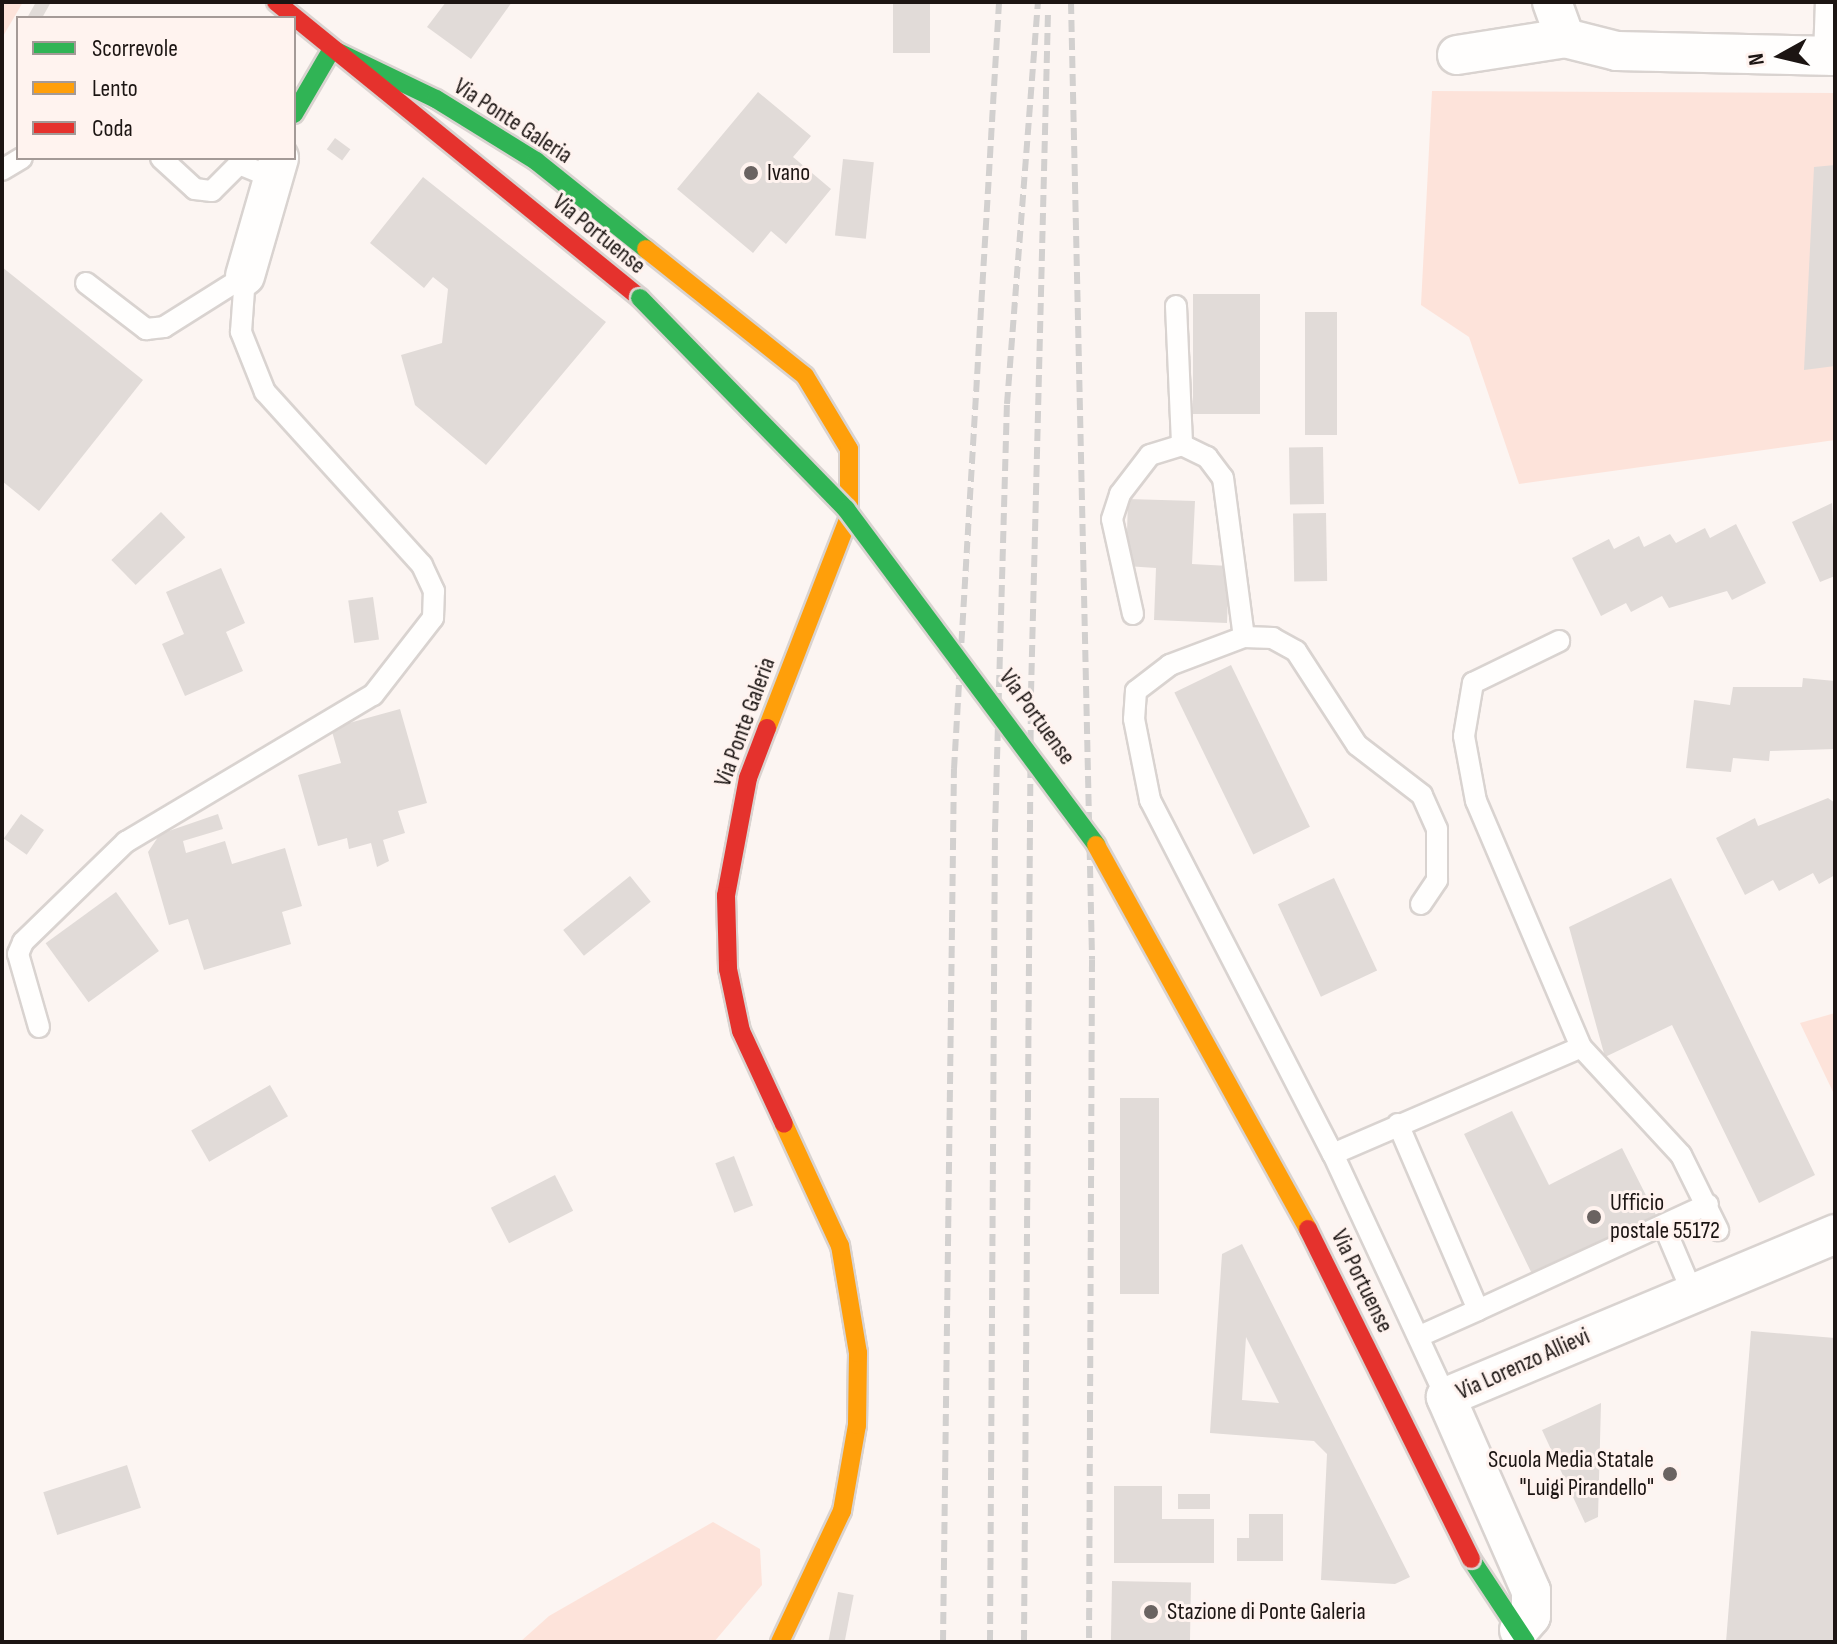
<!DOCTYPE html>
<html>
<head>
<meta charset="utf-8">
<style>
  body { margin:0 }
  #map { position:relative; width:1837px; height:1644px; overflow:hidden; background:#fcf5f2; font-family:"Sofia Sans Condensed",sans-serif }
  div>[style] { position:absolute }
  [style*='--x'] { left:calc(var(--x)*1px); top:calc(var(--y)*1px); width:calc(var(--w)*1px); rotate:calc(var(--a)*1deg) }
  .green>* { inset:0; background:#fde3da }
  .building>* { inset:0; background:#e1dbd8; transform-origin:0 0 }
  .roads { filter:drop-shadow(2px 0 #d9d3d0) drop-shadow(-2px 0 #d9d3d0) drop-shadow(0 2px #d9d3d0) drop-shadow(0 -2px #d9d3d0) }
  .lane>* { height:20px; margin:-10px; padding:0 10px; transform-origin:10px; border-radius:10px; background:#fffefd }
  .street>* { height:38px; margin:-19px; padding:0 19px; transform-origin:19px; border-radius:19px; background:#fffefd }
  .fast>* { height:18px; margin:-9px; padding:0 9px; transform-origin:9px; border-radius:9px; background:#30b455 }
  .slow>* { height:18px; margin:-9px; padding:0 9px; transform-origin:9px; border-radius:9px; background:#ff9f0a }
  .jam>* { height:18px; margin:-9px; padding:0 9px; transform-origin:9px; border-radius:9px; background:#e5322d }
  .rail>* { height:6px; margin-top:-3px; transform-origin:0; background:repeating-linear-gradient(90deg,#d2d0cf 0 12px,transparent 0 18px) }
  .bridges { filter:drop-shadow(2px 0 #d9d3d0) drop-shadow(-2px 0 #d9d3d0) drop-shadow(0 2px #d9d3d0) drop-shadow(0 -2px #d9d3d0) }
  .fast-bridge>* { height:18px; margin:-9px; padding:0 9px; transform-origin:9px; border-radius:9px; background:#30b455 }
  .slow-bridge>* { height:18px; margin:-9px; padding:0 9px; transform-origin:9px; border-radius:9px; background:#ff9f0a }
  .jam-bridge>* { height:18px; margin:-9px; padding:0 9px; transform-origin:9px; border-radius:9px; background:#e5322d }
  .dots>* { width:22px; height:22px; translate:-50% -50%; box-sizing:border-box; border:4px solid #fff3ef; border-radius:50% }
  span { translate:-50% -50%; white-space:nowrap; text-align:center; line-height:1.15; -webkit-text-stroke:6px #fff3ef; paint-order:stroke }
  .street-label { font-size:24px; color:#1c1513 }
  .poi-label { font-size:24px; color:#1c1513 }
  .left { translate:0 -50%; text-align:left }
  .right { translate:-100% -50%; text-align:right }
  .frame { position:absolute; inset:0; border:4px solid #1c1513; pointer-events:none }
  .legend { position:absolute; left:16px; top:16px; width:280px; height:144px; box-sizing:border-box; background:#fff3ef; border:2px solid #a49a97; margin:0; padding:10px 14px; list-style:none; font-size:24px; color:#1c1513 }
  .legend li { display:flex; align-items:center; gap:16px; height:40px }
  .legend b { width:40px; border:2px solid #a49a97 }
  .north { position:absolute; left:1741px; top:16px; width:80px; height:80px; -webkit-text-stroke:6px #fff3ef; paint-order:stroke; rotate:262deg; font-size:22px; font-weight:700; line-height:32px; text-align:center; color:#1c1513 }
  .north::after { content:''; display:block; margin:auto; width:28px; height:36px; background:#1c1513; clip-path:polygon(50% 0,100% 100%,50% 72%,0 100%) }
</style>
</head>
<body>
<div id="map">
  <div class="green">
    <div style="clip-path:polygon(2px 2px,23px 2px,2px 38px)"></div>
    <div style="clip-path:polygon(1432px 91px,1835px 93px,1835px 440px,1519px 484px,1469px 337px,1421px 305px)"></div>
    <div style="clip-path:polygon(1835px 1013px,1835px 1096px,1800px 1023px)"></div>
    <div style="clip-path:polygon(713px 1522px,760px 1549px,762px 1585px,714px 1642px,520px 1642px,549px 1616px)"></div>
  </div>
  <div class="building">
    <div style="clip-path:polygon(36px 2px,51px 2px,42px 18px,27px 18px)"></div>
    <div style="clip-path:polygon(446px 2px,512px 2px,471px 59px,427px 27px)"></div>
    <div style="left:893px;top:2px;width:37px;height:51px"></div>
    <div style="clip-path:polygon(758px 92px,811px 136px,793px 157px,831px 189px,786px 244px,771px 231px,753px 253px,677px 189px)"></div>
    <div style="left:335px;top:138px;width:19px;height:14px;rotate:36deg"></div>
    <div style="left:843px;top:159px;width:31px;height:77px;rotate:6deg"></div>
    <div style="clip-path:polygon(1835px 165px,1835px 366px,1804px 370px,1814px 167px)"></div>
    <div style="clip-path:polygon(423px 177px,606px 322px,486px 465px,415px 405px,401px 355px,442px 343px,448px 289px,433px 277px,424px 288px,370px 243px)"></div>
    <div style="clip-path:polygon(2px 267px,143px 380px,39px 511px,2px 481px)"></div>
    <div style="left:1193px;top:294px;width:67px;height:120px"></div>
    <div style="left:1305px;top:312px;width:32px;height:123px"></div>
    <div style="left:1323px;top:447px;width:57px;height:34px;rotate:89deg"></div>
    <div style="clip-path:polygon(1128px 499px,1195px 501px,1192px 564px,1229px 566px,1227px 623px,1154px 620px,1156px 568px,1126px 566px)"></div>
    <div style="clip-path:polygon(1832px 503px,1835px 576px,1820px 582px,1792px 522px)"></div>
    <div style="left:161px;top:512px;width:35px;height:69px;rotate:46deg"></div>
    <div style="left:1326px;top:513px;width:68px;height:33px;rotate:89deg"></div>
    <div style="clip-path:polygon(1736px 524px,1766px 583px,1732px 600px,1727px 591px,1669px 608px,1662px 596px,1631px 612px,1626px 603px,1601px 616px,1572px 558px,1609px 539px,1614px 549px,1639px 536px,1644px 547px,1670px 534px,1676px 543px,1705px 528px,1710px 538px)"></div>
    <div style="clip-path:polygon(221px 568px,245px 623px,226px 632px,243px 671px,185px 696px,162px 644px,184px 634px,166px 592px)"></div>
    <div style="left:373px;top:597px;width:43px;height:25px;rotate:82deg"></div>
    <div style="left:1231px;top:665px;width:180px;height:63px;rotate:64deg"></div>
    <div style="clip-path:polygon(1803px 678px,1835px 681px,1835px 749px,1770px 751px,1769px 761px,1733px 758px,1731px 772px,1686px 768px,1694px 700px,1730px 705px,1733px 687px,1802px 687px)"></div>
    <div style="clip-path:polygon(400px 709px,427px 803px,398px 811px,405px 833px,383px 840px,389px 861px,377px 867px,371px 843px,349px 849px,347px 838px,318px 846px,298px 775px,341px 763px,331px 728px)"></div>
    <div style="clip-path:polygon(1828px 798px,1835px 803px,1835px 875px,1819px 884px,1813px 873px,1779px 891px,1773px 880px,1745px 895px,1716px 838px,1755px 818px,1758px 826px)"></div>
    <div style="left:21px;top:814px;width:28px;height:30px;rotate:35deg"></div>
    <div style="clip-path:polygon(218px 814px,223px 829px,183px 841px,186px 853px,225px 841px,232px 864px,285px 848px,302px 906px,282px 912px,291px 944px,204px 970px,188px 919px,169px 925px,148px 852px,160px 834px)"></div>
    <div style="left:630px;top:876px;width:33px;height:86px;rotate:51deg"></div>
    <div style="left:1334px;top:878px;width:102px;height:62px;rotate:65deg"></div>
    <div style="clip-path:polygon(1671px 878px,1815px 1175px,1759px 1203px,1672px 1025px,1605px 1057px,1569px 927px)"></div>
    <div style="left:116px;top:892px;width:73px;height:87px;rotate:54deg"></div>
    <div style="left:270px;top:1085px;width:36px;height:91px;rotate:60deg"></div>
    <div style="left:1120px;top:1098px;width:39px;height:196px"></div>
    <div style="clip-path:polygon(1512px 1111px,1549px 1185px,1622px 1148px,1657px 1217px,1534px 1278px,1464px 1134px)"></div>
    <div style="left:734px;top:1156px;width:53px;height:20px;rotate:69deg"></div>
    <div style="left:555px;top:1175px;width:40px;height:72px;rotate:63deg"></div>
    <div style="clip-path:polygon(evenodd,1242px 1244px,1410px 1577px,1395px 1584px,1321px 1580px,1327px 1454px,1314px 1441px,1210px 1433px,1222px 1254px,1242px 1244px,1246px 1337px,1279px 1403px,1242px 1400px,1246px 1337px)"></div>
    <div style="clip-path:polygon(1751px 1331px,1835px 1338px,1835px 1642px,1726px 1642px)"></div>
    <div style="clip-path:polygon(1601px 1403px,1598px 1517px,1585px 1523px,1542px 1430px)"></div>
    <div style="left:127px;top:1465px;width:45px;height:88px;rotate:72deg"></div>
    <div style="clip-path:polygon(1114px 1486px,1162px 1486px,1162px 1519px,1214px 1519px,1214px 1563px,1114px 1563px)"></div>
    <div style="left:1178px;top:1494px;width:32px;height:15px"></div>
    <div style="clip-path:polygon(1249px 1514px,1283px 1514px,1283px 1561px,1237px 1561px,1237px 1538px,1249px 1538px)"></div>
    <div style="left:1112px;top:1581px;width:79px;height:61px;rotate:1deg"></div>
    <div style="left:838px;top:1592px;width:16px;height:51px;rotate:11deg"></div>
  </div>
  <div class="roads">
    <div class="lane">
      <div style="--x:161;--y:158;--w:46;--a:42.4"></div>
      <div style="--x:195;--y:189;--w:17;--a:7"></div>
      <div style="--x:212;--y:191;--w:38;--a:-45"></div>
      <div style="--x:239;--y:164;--w:35;--a:22"></div>
      <div style="--x:2;--y:170;--w:23;--a:-31"></div>
      <div style="--x:86;--y:283;--w:76;--a:37.5"></div>
      <div style="--x:146;--y:329;--w:18;--a:-6"></div>
      <div style="--x:164;--y:327;--w:96;--a:-32.2"></div>
      <div style="--x:1176;--y:306;--w:139;--a:87.5"></div>
      <div style="--x:1182;--y:445;--w:28;--a:26"></div>
      <div style="--x:1207;--y:457;--w:26;--a:53"></div>
      <div style="--x:1223;--y:478;--w:160;--a:82.5"></div>
      <div style="--x:1133;--y:614;--w:97;--a:-102.5"></div>
      <div style="--x:1112;--y:519;--w:26;--a:-72"></div>
      <div style="--x:1120;--y:494;--w:49;--a:-52.4"></div>
      <div style="--x:1150;--y:455;--w:34;--a:-17"></div>
      <div style="--x:1421;--y:904;--w:29;--a:-56"></div>
      <div style="--x:1437;--y:880;--w:51;--a:-90"></div>
      <div style="--x:1437;--y:829;--w:37;--a:-114"></div>
      <div style="--x:1422;--y:795;--w:82;--a:-142.4"></div>
      <div style="--x:1357;--y:745;--w:112;--a:-123"></div>
      <div style="--x:1296;--y:651;--w:26;--a:-151"></div>
      <div style="--x:1273;--y:638;--w:29;--a:-178"></div>
      <div style="--x:1244;--y:637;--w:79;--a:159.3"></div>
      <div style="--x:1170;--y:665;--w:43;--a:142.6"></div>
      <div style="--x:1136;--y:691;--w:28;--a:94"></div>
      <div style="--x:1134;--y:719;--w:83;--a:78.8"></div>
      <div style="--x:1150;--y:800;--w:399;--a:62.7"></div>
      <div style="--x:1333;--y:1154;--w:268;--a:65.1"></div>
      <div style="--x:39;--y:1027;--w:76;--a:-106"></div>
      <div style="--x:18;--y:954;--w:13;--a:-67"></div>
      <div style="--x:23;--y:942;--w:144;--a:-44.2"></div>
      <div style="--x:126;--y:842;--w:287;--a:-30.8"></div>
      <div style="--x:373;--y:695;--w:98;--a:-52.1"></div>
      <div style="--x:433;--y:618;--w:27;--a:-88"></div>
      <div style="--x:434;--y:591;--w:29;--a:-115"></div>
      <div style="--x:422;--y:565;--w:234;--a:-132.2"></div>
      <div style="--x:265;--y:392;--w:65;--a:-111.8"></div>
      <div style="--x:241;--y:332;--w:56;--a:-85.9"></div>
      <div style="--x:1581;--y:1047;--w:147;--a:47.2"></div>
      <div style="--x:1681;--y:1155;--w:84;--a:63.7"></div>
      <div style="--x:1398;--y:1124;--w:202;--a:66.7"></div>
      <div style="--x:1478;--y:1310;--w:64;--a:155.9"></div>
      <div style="--x:1333;--y:1154;--w:270;--a:-23.3"></div>
      <div style="--x:1581;--y:1047;--w:267;--a:-113.1"></div>
      <div style="--x:1476;--y:801;--w:66;--a:-100.5"></div>
      <div style="--x:1464;--y:736;--w:54;--a:-80.4"></div>
      <div style="--x:1473;--y:683;--w:96;--a:-26"></div>
      <div style="--x:1664;--y:1226;--w:72;--a:67"></div>
      <div style="--x:1478;--y:1310;--w:253;--a:-24.7"></div>
    </div>
    <div class="street">
      <div style="--x:1552;--y:2;--w:38;--a:70"></div>
      <div style="--x:1457;--y:55;--w:109;--a:-8.9"></div>
      <div style="--x:1565;--y:38;--w:54;--a:14"></div>
      <div style="--x:1617;--y:51;--w:218;--a:1.3"></div>
      <div style="--x:1833;--y:56;--w:54;--a:-87.9"></div>
      <div style="--x:245;--y:276;--w:123;--a:-73.9"></div>
      <div style="--x:1519;--y:1630;--w:18;--a:-49"></div>
      <div style="--x:1531;--y:1616;--w:25;--a:-90"></div>
      <div style="--x:1531;--y:1591;--w:212;--a:-113.7"></div>
      <div style="--x:1446;--y:1397;--w:422;--a:-22.7"></div>
    </div>
    <div class="fast">
      <div style="--x:332;--y:49;--w:115;--a:25.7"></div>
      <div style="--x:436;--y:99;--w:118;--a:31.8"></div>
      <div style="--x:536;--y:161;--w:141;--a:38.7"></div>
      <div style="--x:294;--y:114;--w:75;--a:-59.7"></div>
      <div style="--x:1471;--y:1559;--w:100;--a:56.5"></div>
    </div>
    <div class="slow">
      <div style="--x:646;--y:249;--w:203;--a:38.6"></div>
      <div style="--x:805;--y:376;--w:85;--a:58.9"></div>
      <div style="--x:849;--y:449;--w:68;--a:90"></div>
      <div style="--x:849;--y:517;--w:226;--a:111.2"></div>
      <div style="--x:780;--y:1642;--w:145;--a:-64.7"></div>
      <div style="--x:842;--y:1511;--w:87;--a:-80.1"></div>
      <div style="--x:857;--y:1425;--w:72;--a:-89.2"></div>
      <div style="--x:858;--y:1353;--w:109;--a:-99.5"></div>
      <div style="--x:840;--y:1246;--w:134;--a:-114.7"></div>
    </div>
    <div class="jam">
      <div style="--x:276;--y:2;--w:469;--a:39.1"></div>
      <div style="--x:767;--y:728;--w:53;--a:110.8"></div>
      <div style="--x:748;--y:778;--w:120;--a:100.6"></div>
      <div style="--x:726;--y:896;--w:73;--a:88.4"></div>
      <div style="--x:728;--y:969;--w:63;--a:78.2"></div>
      <div style="--x:741;--y:1031;--w:102;--a:65.2"></div>
    </div>
  </div>
  <div class="rail">
    <div style="--x:1071;--y:2;--w:958;--a:88.74"></div>
    <div style="--x:1092;--y:960;--w:682;--a:90.25"></div>
    <div style="--x:943;--y:1642;--w:873;--a:-89.28"></div>
    <div style="--x:954;--y:769;--w:768;--a:-86.64"></div>
    <div style="--x:990;--y:1642;--w:811;--a:-89.65"></div>
    <div style="--x:995;--y:831;--w:427;--a:-88.4"></div>
    <div style="--x:1007;--y:404;--w:403;--a:-85.6"></div>
    <div style="--x:1024;--y:1642;--w:949;--a:-89.58"></div>
    <div style="--x:1031;--y:693;--w:683;--a:-88.57"></div>
  </div>
  <div class="bridges">
    <div class="fast-bridge">
      <div style="--x:640;--y:298;--w:295;--a:45.7"></div>
      <div style="--x:846;--y:509;--w:419;--a:53.3"></div>
    </div>
    <div class="slow-bridge">
      <div style="--x:1096;--y:845;--w:439;--a:61.1"></div>
    </div>
    <div class="jam-bridge">
      <div style="--x:1308;--y:1229;--w:368;--a:63.7"></div>
    </div>
  </div>
  <div class="dots">
    <div style="left:751px;top:173px;background:#6a6361"></div>
    <div style="left:1594px;top:1217px;background:#6a6361"></div>
    <div style="left:1670px;top:1474px;background:#6a6361"></div>
    <div style="left:1151px;top:1612px;background:#6a6361"></div>
  </div>
  <div class="street-label">
    <span style="left:513px;top:121px;rotate:33deg">Via Ponte Galeria</span>
    <span style="left:599px;top:234px;rotate:39deg">Via Portuense</span>
    <span style="left:1037px;top:717px;rotate:54deg">Via Portuense</span>
    <span style="left:745px;top:722px;rotate:-70deg">Via Ponte Galeria</span>
    <span style="left:1362px;top:1281px;rotate:64deg">Via Portuense</span>
    <span style="left:1523px;top:1364px;rotate:-24deg">Via Lorenzo Allievi</span>
  </div>
  <div class="poi-label">
    <span class="left" style="left:767px;top:173px">Ivano</span>
    <span class="left" style="left:1610px;top:1217px">Ufficio<br>postale 55172</span>
    <span class="right" style="left:1654px;top:1474px">Scuola Media Statale<br>"Luigi Pirandello"</span>
    <span class="left" style="left:1167px;top:1612px">Stazione di Ponte Galeria</span>
  </div>
  <div class="frame"></div>
  <ul class="legend">
  <li><b style="height:10px;background:#30b455"></b>Scorrevole</li>
  <li><b style="height:10px;background:#ff9f0a"></b>Lento</li>
  <li><b style="height:10px;background:#e5322d"></b>Coda</li>
  </ul>
  <div class="north">N</div>
</div>
</body>
</html>
